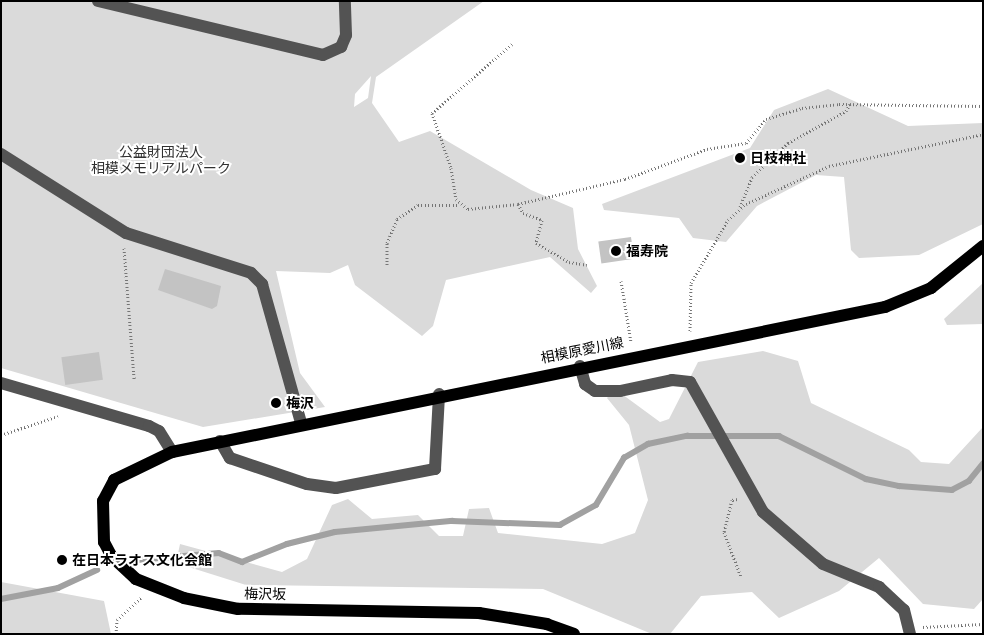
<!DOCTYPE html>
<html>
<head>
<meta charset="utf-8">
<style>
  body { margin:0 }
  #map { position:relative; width:984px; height:635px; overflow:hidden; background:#fff; font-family:Raleway,"Noto Sans JP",sans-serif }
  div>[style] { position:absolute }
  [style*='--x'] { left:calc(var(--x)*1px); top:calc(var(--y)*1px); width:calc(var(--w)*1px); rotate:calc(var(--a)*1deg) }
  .green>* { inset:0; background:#dadada }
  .stream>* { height:5.5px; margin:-2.75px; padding:0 2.75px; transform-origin:2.75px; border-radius:2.75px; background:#a1a1a1 }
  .building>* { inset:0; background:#c3c3c3; transform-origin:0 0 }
  .path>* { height:3px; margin-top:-1.5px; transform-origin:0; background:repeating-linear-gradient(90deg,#757575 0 1px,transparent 0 3.5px) }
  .minor>* { height:12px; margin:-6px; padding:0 6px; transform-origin:6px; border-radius:6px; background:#535353 }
  .major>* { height:12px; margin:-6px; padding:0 6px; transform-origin:6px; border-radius:6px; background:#000 }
  .dots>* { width:14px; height:14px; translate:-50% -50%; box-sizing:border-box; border:2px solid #fff; border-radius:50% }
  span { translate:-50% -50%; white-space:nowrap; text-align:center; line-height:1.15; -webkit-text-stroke:4px #fff; paint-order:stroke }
  .park-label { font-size:14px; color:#313131 }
  .poi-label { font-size:14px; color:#000; font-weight:700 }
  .left { translate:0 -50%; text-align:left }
  .street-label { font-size:14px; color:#000 }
  .frame { position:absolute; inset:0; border:2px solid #000; pointer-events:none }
</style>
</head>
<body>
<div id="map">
  <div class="green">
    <div style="clip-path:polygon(evenodd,1px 1px,484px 1px,376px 77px,372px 103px,399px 142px,430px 131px,531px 190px,573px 208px,578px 249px,597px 286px,591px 293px,550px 257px,446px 280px,433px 326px,422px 336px,355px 285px,348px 265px,330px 273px,276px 271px,300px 373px,325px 407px,203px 427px,1px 368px,1px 1px,371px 76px,368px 98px,354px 107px,355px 94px,371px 76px)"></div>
    <div style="clip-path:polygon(828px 89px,908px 126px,983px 123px,983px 224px,919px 255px,859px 258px,851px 250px,844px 177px,816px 175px,757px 206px,726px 242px,693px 238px,679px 218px,604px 210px,602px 204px,750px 148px,774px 110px)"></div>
    <div style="clip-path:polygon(983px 283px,983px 324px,947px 325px,944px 319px)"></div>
    <div style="clip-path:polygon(763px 351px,798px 361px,811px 403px,909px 450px,921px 462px,949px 464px,983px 427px,983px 599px,974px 609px,923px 604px,879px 558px,839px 591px,779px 618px,752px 592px,701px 596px,670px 634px,652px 634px,543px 589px,246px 585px,176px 563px,180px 544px,282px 572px,307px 559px,332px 505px,348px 499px,372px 519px,418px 515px,439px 536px,463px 536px,469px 509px,489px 508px,498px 533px,602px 544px,635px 533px,648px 500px,629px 425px,607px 398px,615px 389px,660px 422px,669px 419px,698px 362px)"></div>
    <div style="clip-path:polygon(1px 582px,104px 601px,111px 634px,1px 634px)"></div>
  </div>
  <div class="stream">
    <div style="--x:137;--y:560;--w:82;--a:-4.9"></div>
    <div style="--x:219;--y:553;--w:25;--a:21"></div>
    <div style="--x:242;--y:562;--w:48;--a:-21.8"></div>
    <div style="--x:287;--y:544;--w:49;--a:-14"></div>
    <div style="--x:335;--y:532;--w:118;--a:-5.4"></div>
    <div style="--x:452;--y:521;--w:108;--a:2.1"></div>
    <div style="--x:560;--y:525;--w:41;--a:-29.1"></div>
    <div style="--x:596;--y:505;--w:55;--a:-59.2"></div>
    <div style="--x:624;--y:458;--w:28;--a:-30"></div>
    <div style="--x:648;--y:444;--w:40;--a:-12"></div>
    <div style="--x:687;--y:436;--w:92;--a:0"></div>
    <div style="--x:779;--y:436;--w:97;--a:26.3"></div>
    <div style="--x:866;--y:479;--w:34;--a:12"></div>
    <div style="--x:899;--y:486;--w:53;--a:4.3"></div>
    <div style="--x:952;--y:490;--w:19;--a:-28"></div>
    <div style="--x:969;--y:481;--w:22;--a:-51"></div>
    <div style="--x:1;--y:599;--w:58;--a:-10.9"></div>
    <div style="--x:58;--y:588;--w:43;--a:-24.8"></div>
  </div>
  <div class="building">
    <div style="left:631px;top:237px;width:22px;height:33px;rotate:82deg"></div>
    <div style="clip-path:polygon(165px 269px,221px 286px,217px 306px,212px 309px,158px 290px)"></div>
    <div style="left:99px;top:352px;width:28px;height:38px;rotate:82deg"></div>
  </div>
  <div class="path">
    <div style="--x:512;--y:44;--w:106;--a:139.2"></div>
    <div style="--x:432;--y:113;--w:58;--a:70.9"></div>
    <div style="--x:451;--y:168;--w:31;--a:81"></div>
    <div style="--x:456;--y:199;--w:16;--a:40"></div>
    <div style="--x:468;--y:209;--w:50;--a:-5.7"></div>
    <div style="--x:518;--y:204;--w:110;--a:-13.2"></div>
    <div style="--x:625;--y:179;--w:87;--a:-20.1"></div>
    <div style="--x:707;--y:149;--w:39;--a:-9"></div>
    <div style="--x:746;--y:143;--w:31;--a:-50"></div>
    <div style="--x:766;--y:119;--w:38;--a:-17"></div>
    <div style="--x:802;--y:108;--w:37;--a:-6"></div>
    <div style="--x:839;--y:104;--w:144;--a:0.8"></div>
    <div style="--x:518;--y:204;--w:10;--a:61"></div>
    <div style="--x:523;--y:213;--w:20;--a:20"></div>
    <div style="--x:542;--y:220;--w:24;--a:105"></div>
    <div style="--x:536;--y:243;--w:38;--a:30"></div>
    <div style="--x:569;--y:262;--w:18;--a:9"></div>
    <div style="--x:740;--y:207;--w:32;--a:-68"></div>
    <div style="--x:752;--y:177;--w:50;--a:-43.4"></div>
    <div style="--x:788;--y:143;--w:66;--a:-28.9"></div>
    <div style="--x:846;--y:111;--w:8;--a:-60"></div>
    <div style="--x:124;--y:248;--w:131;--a:85.6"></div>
    <div style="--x:387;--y:265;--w:22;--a:-90"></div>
    <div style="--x:387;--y:243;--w:26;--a:-67"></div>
    <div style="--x:397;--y:219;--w:25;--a:-34"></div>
    <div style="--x:418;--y:205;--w:40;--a:0"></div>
    <div style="--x:621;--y:281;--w:62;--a:80.7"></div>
    <div style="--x:690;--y:331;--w:48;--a:-88.8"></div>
    <div style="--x:691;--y:283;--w:73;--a:-59.6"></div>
    <div style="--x:728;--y:220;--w:24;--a:-42"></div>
    <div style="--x:746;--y:204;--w:91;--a:-24.6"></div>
    <div style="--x:829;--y:166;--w:157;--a:-11.7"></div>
    <div style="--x:1;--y:435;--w:60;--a:-18.4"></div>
    <div style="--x:737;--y:499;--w:5;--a:169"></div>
    <div style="--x:732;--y:500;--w:33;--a:104"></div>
    <div style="--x:724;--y:532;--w:48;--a:69.3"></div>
    <div style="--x:923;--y:627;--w:60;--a:-2.9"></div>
    <div style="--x:116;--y:634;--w:14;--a:-86"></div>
    <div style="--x:117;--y:620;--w:33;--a:-43"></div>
  </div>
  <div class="minor">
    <div style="--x:98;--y:1;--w:231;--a:13.5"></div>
    <div style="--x:323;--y:55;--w:20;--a:-24"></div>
    <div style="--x:341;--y:47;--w:13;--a:-67"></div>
    <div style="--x:346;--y:35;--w:34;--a:-92"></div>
    <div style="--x:1;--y:154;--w:148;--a:32.3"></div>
    <div style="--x:126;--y:233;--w:131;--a:17.7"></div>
    <div style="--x:251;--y:273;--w:16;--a:45"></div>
    <div style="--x:262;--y:284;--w:144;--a:74.3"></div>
    <div style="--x:580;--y:366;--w:19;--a:74"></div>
    <div style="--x:585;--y:384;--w:12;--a:35"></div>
    <div style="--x:595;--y:391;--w:25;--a:0"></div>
    <div style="--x:620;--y:391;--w:53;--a:-11.9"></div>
    <div style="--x:672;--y:380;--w:18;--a:6"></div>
    <div style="--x:690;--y:382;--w:149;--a:60.7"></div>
    <div style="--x:763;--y:512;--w:79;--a:40.9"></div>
    <div style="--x:823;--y:564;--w:61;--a:22.3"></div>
    <div style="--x:879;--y:587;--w:34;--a:43"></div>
    <div style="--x:904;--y:610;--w:25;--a:76"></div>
    <div style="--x:1;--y:383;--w:154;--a:16.2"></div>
    <div style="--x:149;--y:426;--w:11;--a:27"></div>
    <div style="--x:159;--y:431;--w:25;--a:58"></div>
    <div style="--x:220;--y:441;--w:20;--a:60"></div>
    <div style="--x:230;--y:458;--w:81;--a:18.7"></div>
    <div style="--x:307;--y:484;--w:29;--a:8"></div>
    <div style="--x:336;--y:488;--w:101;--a:-10.9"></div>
    <div style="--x:435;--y:469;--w:75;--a:-86.9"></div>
  </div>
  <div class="major">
    <div style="--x:574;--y:634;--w:29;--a:-160"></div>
    <div style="--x:547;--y:624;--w:69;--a:-170.8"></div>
    <div style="--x:479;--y:613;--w:241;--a:-179"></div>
    <div style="--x:238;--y:609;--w:55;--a:-168.5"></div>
    <div style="--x:184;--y:598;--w:52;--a:-158.4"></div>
    <div style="--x:136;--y:579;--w:33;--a:-137"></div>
    <div style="--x:112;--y:557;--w:17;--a:-118"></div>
    <div style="--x:104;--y:542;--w:41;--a:-91.4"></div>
    <div style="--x:103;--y:501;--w:24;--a:-62"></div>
    <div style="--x:114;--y:480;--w:64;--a:-25.8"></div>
    <div style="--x:172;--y:452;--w:728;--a:-11.5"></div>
    <div style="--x:885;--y:307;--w:50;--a:-22.4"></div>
    <div style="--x:931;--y:288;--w:67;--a:-38.9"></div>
  </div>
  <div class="dots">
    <div style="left:740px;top:158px;background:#000"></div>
    <div style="left:616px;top:251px;background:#000"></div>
    <div style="left:276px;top:403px;background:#000"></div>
    <div style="left:62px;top:560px;background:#000"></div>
  </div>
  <div class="park-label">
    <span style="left:161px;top:160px">公益財団法人<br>相模メモリアルパーク</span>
  </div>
  <div class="poi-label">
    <span class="left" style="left:750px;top:158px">日枝神社</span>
    <span class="left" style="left:626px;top:251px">福寿院</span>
    <span class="left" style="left:286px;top:403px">梅沢</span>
    <span class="left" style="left:72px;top:560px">在日本ラオス文化会館</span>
  </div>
  <div class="street-label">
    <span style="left:582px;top:350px;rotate:-11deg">相模原愛川線</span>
    <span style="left:265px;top:594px;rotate:1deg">梅沢坂</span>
  </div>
  <div class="frame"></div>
</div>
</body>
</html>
